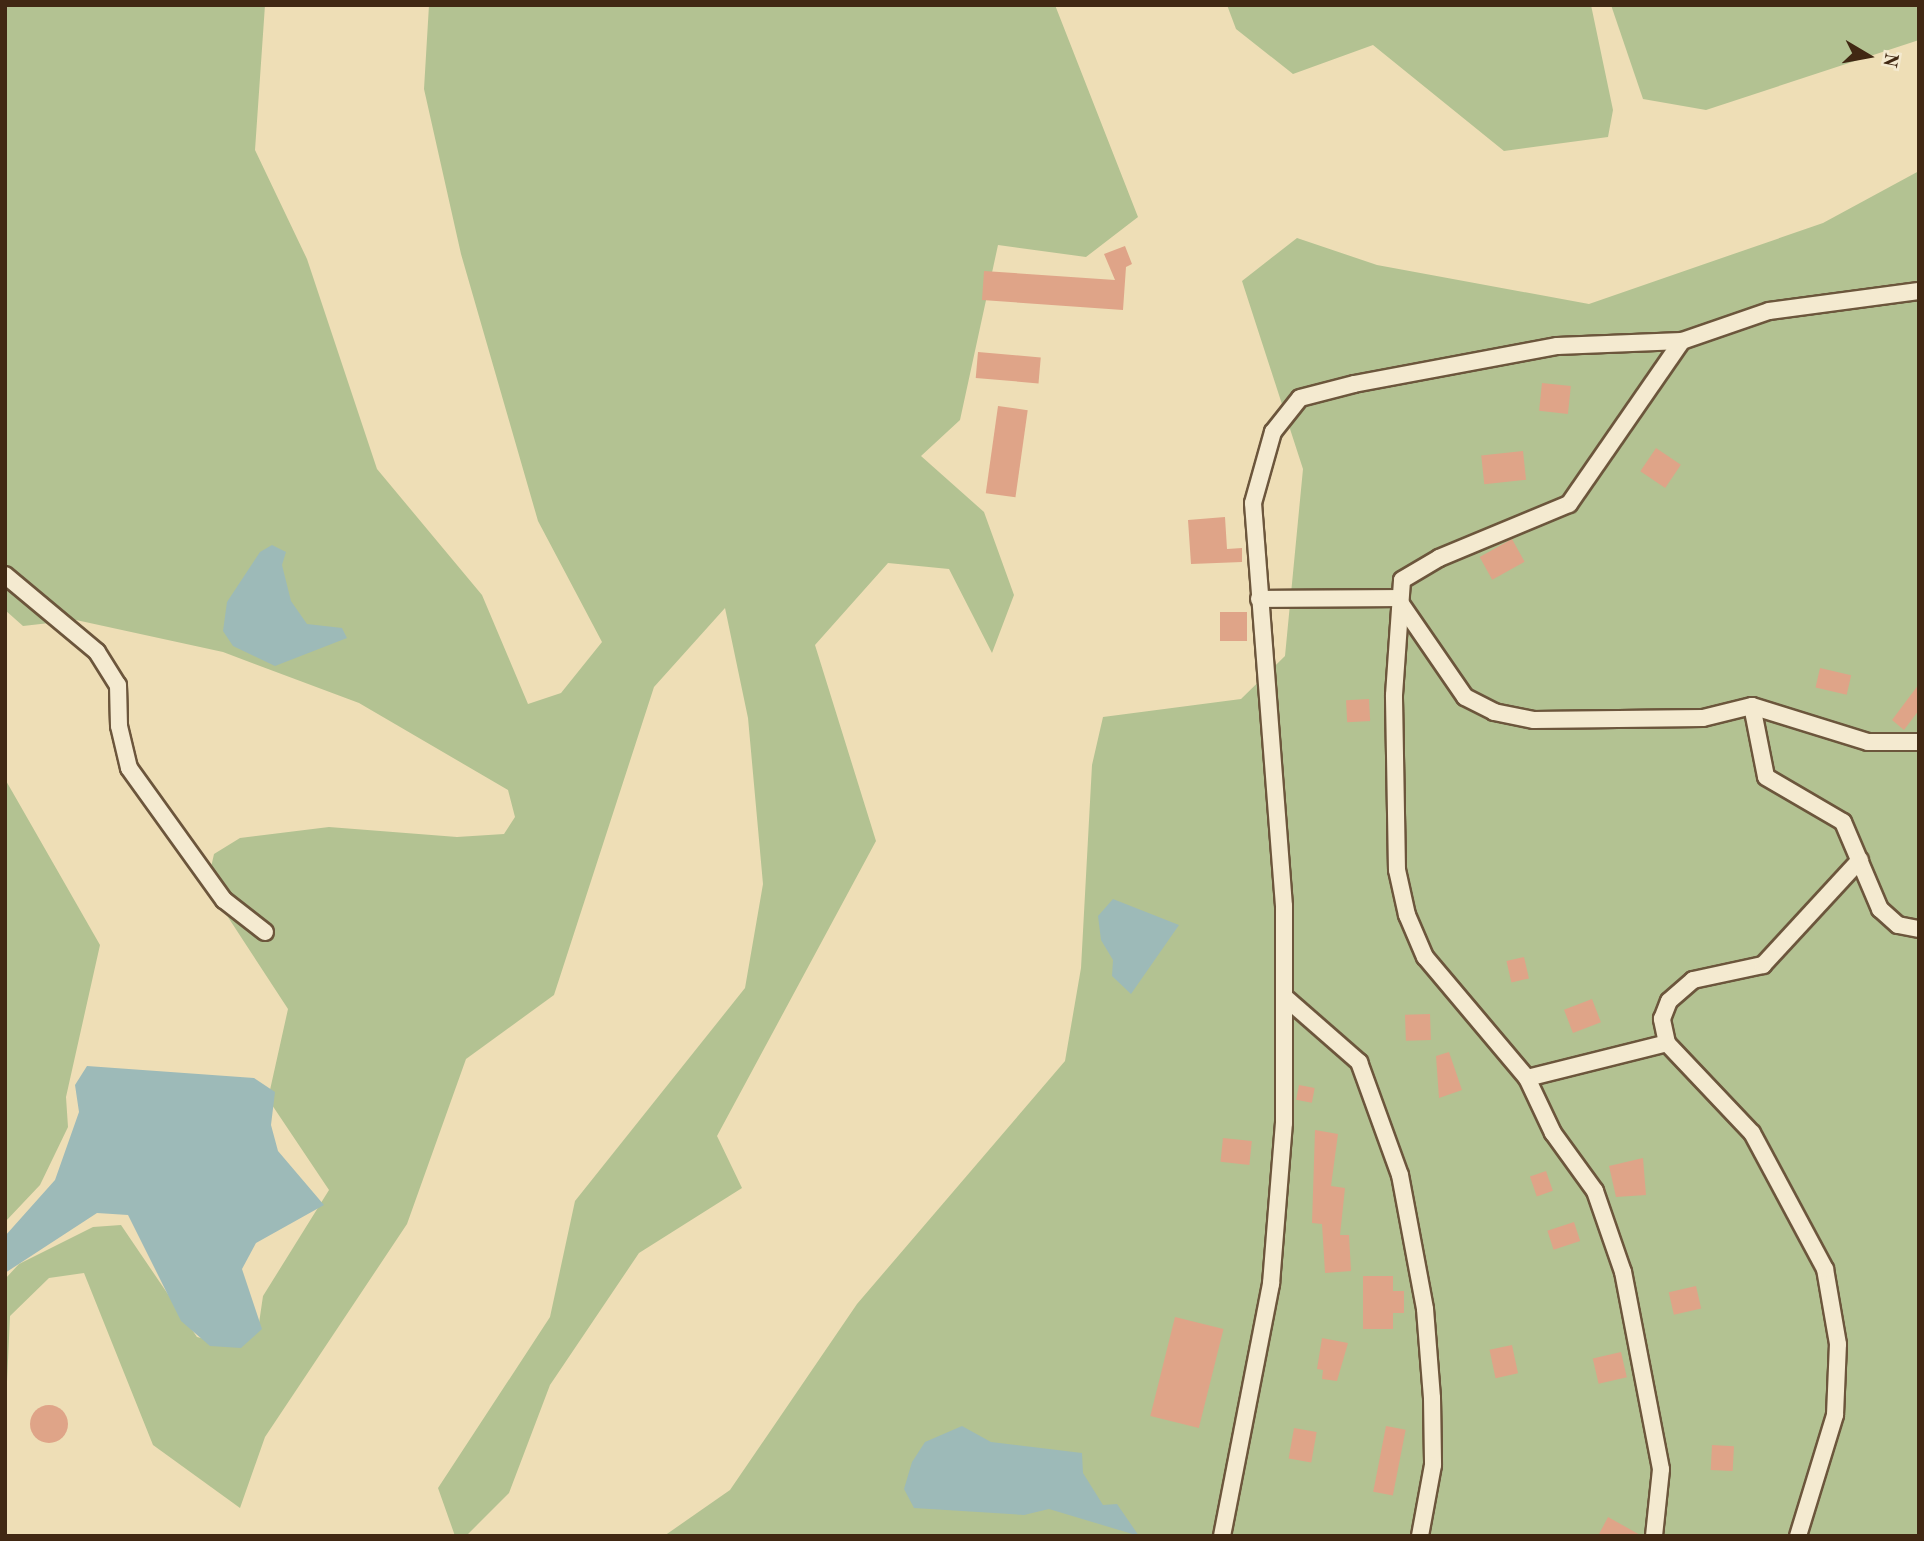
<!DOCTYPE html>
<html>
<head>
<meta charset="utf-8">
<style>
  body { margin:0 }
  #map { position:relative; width:1924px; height:1541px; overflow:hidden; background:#eedeb6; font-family:"Old Standard TT",serif }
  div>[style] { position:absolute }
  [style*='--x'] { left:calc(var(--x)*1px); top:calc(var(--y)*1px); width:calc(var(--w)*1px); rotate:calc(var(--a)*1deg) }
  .green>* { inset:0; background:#b3c292 }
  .water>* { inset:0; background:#9dbab8 }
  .building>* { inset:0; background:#dfa488; transform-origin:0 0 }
  .round { border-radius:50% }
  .roads { filter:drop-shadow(2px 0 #6c563c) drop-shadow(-2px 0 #6c563c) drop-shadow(0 2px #6c563c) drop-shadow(0 -2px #6c563c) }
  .minor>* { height:16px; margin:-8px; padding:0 8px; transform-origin:8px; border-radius:8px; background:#f4ead0 }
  span { translate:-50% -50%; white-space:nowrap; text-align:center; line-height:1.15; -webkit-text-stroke:5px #f4ead0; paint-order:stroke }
  .frame { position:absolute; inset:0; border:7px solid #412813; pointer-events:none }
  .north { position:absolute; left:1833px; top:21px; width:70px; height:70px; -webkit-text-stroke:5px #f4ead0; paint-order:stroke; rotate:100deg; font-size:19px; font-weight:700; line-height:28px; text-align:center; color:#412813 }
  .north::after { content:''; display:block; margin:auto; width:24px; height:32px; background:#412813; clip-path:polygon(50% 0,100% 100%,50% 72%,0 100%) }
</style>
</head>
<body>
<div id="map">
  <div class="green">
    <div style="clip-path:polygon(5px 5px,265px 5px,255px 150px,307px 259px,377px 469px,482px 595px,528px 704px,561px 693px,602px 642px,538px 521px,461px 254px,424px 89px,429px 5px,1055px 5px,1138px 217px,1086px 257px,998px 245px,960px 420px,921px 456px,984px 512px,1014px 595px,992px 653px,949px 569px,888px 563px,815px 645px,876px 841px,717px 1136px,742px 1188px,639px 1253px,550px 1385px,509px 1493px,466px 1536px,455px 1536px,438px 1488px,550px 1317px,575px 1201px,745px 988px,763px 884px,748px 718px,725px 608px,654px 687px,554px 995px,466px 1059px,407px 1224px,265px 1437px,240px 1508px,153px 1445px,84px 1273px,49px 1278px,10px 1316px,5px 1426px,5px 1279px,19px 1264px,93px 1227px,121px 1225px,197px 1337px,237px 1347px,258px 1330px,263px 1296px,329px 1190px,268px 1099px,288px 1009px,207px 885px,214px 854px,240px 838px,329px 827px,457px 837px,504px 834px,515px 817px,508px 790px,359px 703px,223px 652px,76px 620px,23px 626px,5px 610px)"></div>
    <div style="clip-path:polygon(1227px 5px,1591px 5px,1613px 110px,1608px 137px,1504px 151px,1373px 45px,1293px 74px,1236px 29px)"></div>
    <div style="clip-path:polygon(1611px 5px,1919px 5px,1919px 40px,1706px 110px,1643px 99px)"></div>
    <div style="clip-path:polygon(1919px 171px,1919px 1536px,664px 1536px,730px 1490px,857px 1304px,1065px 1061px,1081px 968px,1092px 765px,1103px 717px,1241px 699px,1285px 656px,1303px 469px,1242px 281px,1297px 238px,1377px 265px,1589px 304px,1823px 223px)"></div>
    <div style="clip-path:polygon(5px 779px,100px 945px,66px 1097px,68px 1127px,40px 1185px,5px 1222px)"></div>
  </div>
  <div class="water">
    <div style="clip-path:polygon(272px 545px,286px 552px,282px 565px,291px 601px,307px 624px,342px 628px,347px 638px,275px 666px,233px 646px,223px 631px,227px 602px,260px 552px)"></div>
    <div style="clip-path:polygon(1113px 899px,1179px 925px,1131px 994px,1112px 976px,1113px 960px,1101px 940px,1098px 916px)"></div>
    <div style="clip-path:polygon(87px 1066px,254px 1078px,275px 1092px,271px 1125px,278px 1151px,324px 1205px,256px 1243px,242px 1269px,262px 1329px,241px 1348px,210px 1346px,181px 1321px,128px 1215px,97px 1213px,5px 1273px,5px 1236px,55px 1180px,79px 1112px,75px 1085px)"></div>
    <div style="clip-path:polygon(962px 1426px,991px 1442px,1082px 1453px,1083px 1473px,1103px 1505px,1117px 1504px,1139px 1536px,1049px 1509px,1024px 1515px,914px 1508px,904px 1489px,912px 1462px,925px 1442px)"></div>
  </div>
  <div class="building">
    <div style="clip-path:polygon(1125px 246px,1132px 264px,1126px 267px,1123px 310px,982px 300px,984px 271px,1115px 280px,1104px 254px)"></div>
    <div style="left:978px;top:352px;width:63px;height:26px;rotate:5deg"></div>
    <div style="left:1542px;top:383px;width:29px;height:28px;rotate:6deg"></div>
    <div style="left:998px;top:406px;width:30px;height:88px;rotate:8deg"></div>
    <div style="left:1656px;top:448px;width:30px;height:28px;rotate:34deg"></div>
    <div style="left:1523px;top:451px;width:29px;height:42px;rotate:84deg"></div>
    <div style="clip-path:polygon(1225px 517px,1227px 549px,1242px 548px,1242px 562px,1191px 564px,1188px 520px)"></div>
    <div style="left:1512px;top:539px;width:26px;height:37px;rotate:61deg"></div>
    <div style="left:1220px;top:612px;width:27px;height:29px"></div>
    <div style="left:1820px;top:668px;width:32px;height:20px;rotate:13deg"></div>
    <div style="clip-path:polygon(1919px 684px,1919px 710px,1904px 730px,1892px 720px)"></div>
    <div style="left:1369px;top:699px;width:22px;height:23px;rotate:87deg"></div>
    <div style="left:1524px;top:957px;width:22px;height:18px;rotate:77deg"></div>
    <div style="left:1592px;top:999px;width:25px;height:30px;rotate:69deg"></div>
    <div style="left:1430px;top:1014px;width:26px;height:25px;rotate:88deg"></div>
    <div style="clip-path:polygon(1449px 1052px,1462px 1090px,1439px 1098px,1436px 1056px)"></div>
    <div style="left:1299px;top:1085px;width:16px;height:15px;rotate:11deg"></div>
    <div style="clip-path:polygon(1315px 1130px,1338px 1134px,1331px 1186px,1345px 1188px,1340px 1235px,1349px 1235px,1351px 1271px,1325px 1273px,1322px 1224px,1312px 1223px)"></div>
    <div style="left:1223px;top:1138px;width:29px;height:24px;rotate:6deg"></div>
    <div style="clip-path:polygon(1643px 1158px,1646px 1195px,1616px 1197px,1609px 1166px)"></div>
    <div style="left:1546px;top:1171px;width:21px;height:17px;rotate:71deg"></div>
    <div style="left:1574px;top:1222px;width:20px;height:28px;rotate:72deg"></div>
    <div style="clip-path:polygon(1363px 1276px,1393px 1276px,1393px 1291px,1404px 1291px,1404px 1313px,1393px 1313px,1393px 1329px,1363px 1329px)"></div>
    <div style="left:1696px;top:1286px;width:23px;height:28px;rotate:77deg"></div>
    <div style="left:1175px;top:1317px;width:50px;height:102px;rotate:14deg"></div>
    <div style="clip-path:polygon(1322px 1338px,1348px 1343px,1337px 1381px,1322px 1379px,1323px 1370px,1317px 1369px)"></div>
    <div style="left:1512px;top:1345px;width:29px;height:23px;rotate:78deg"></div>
    <div style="left:1621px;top:1352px;width:26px;height:29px;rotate:77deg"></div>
    <div class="round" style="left:30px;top:1405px;width:38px;height:38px"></div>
    <div style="left:1386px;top:1426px;width:20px;height:67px;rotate:11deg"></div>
    <div style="left:1294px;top:1428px;width:23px;height:31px;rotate:10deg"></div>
    <div style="left:1712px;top:1445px;width:22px;height:25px;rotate:3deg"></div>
    <div style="clip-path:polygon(1608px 1517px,1642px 1536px,1598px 1536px)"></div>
  </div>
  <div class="roads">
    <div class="minor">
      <div style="--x:5;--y:575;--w:120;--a:39.9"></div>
      <div style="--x:97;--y:652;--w:39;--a:58"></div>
      <div style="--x:118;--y:685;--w:41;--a:88.6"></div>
      <div style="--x:119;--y:726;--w:43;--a:76.6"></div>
      <div style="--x:129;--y:768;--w:163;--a:54.3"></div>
      <div style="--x:224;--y:900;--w:52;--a:38"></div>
      <div style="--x:1397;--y:598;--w:120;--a:55.5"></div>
      <div style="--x:1465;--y:697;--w:33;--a:27"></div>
      <div style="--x:1494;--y:712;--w:41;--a:11.3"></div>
      <div style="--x:1534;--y:720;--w:169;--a:-0.7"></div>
      <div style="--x:1703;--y:718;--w:50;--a:-13.8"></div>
      <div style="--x:1752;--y:706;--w:121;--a:17.2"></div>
      <div style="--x:1868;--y:742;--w:51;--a:0"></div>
      <div style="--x:1259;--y:599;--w:138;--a:-0.4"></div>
      <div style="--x:1752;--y:706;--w:72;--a:78.8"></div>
      <div style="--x:1766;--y:777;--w:89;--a:30.3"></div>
      <div style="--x:1843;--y:822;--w:95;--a:67"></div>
      <div style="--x:1880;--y:909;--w:24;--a:42"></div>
      <div style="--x:1898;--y:925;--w:21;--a:11"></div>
      <div style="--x:1287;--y:999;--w:96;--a:41.2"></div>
      <div style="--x:1359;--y:1062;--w:120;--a:70.1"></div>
      <div style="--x:1400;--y:1175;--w:136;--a:79.4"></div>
      <div style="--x:1425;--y:1309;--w:89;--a:85.5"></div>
      <div style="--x:1432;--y:1398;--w:67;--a:89.1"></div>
      <div style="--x:1433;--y:1465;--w:72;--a:100.4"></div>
      <div style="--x:1527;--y:1078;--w:144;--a:-14"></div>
      <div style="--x:1222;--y:1536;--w:257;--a:-79"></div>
      <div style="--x:1271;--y:1284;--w:162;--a:-85.4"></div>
      <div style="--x:1284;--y:1123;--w:217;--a:-90"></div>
      <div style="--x:1284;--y:906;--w:404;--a:-94.4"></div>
      <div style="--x:1253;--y:503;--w:74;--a:-74.3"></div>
      <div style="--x:1273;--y:432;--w:43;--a:-51.5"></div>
      <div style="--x:1300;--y:398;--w:56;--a:-14.5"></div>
      <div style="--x:1354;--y:384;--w:207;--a:-10.6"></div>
      <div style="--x:1557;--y:346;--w:125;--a:-2.3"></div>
      <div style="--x:1682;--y:341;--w:92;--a:-19"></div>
      <div style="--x:1769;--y:311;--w:151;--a:-7.6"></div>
      <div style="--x:1654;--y:1536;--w:67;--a:-84"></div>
      <div style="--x:1661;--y:1469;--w:201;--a:-100.9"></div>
      <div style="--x:1623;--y:1272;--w:86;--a:-109.1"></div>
      <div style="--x:1595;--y:1191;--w:72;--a:-125.9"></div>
      <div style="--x:1553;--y:1133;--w:61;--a:-115.3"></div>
      <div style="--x:1527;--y:1078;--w:158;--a:-130.1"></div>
      <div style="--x:1425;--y:957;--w:46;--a:-113.2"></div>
      <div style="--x:1407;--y:915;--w:46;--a:-102.5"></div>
      <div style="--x:1397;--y:870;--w:175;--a:-91"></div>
      <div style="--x:1394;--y:695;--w:115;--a:-86"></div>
      <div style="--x:1402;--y:580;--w:43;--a:-30.7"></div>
      <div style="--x:1439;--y:558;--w:141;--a:-22.6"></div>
      <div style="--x:1569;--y:504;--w:198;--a:-55.3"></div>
      <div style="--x:1798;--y:1536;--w:127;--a:-73"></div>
      <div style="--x:1835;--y:1415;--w:71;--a:-87.6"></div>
      <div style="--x:1838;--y:1344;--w:76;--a:-99.8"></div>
      <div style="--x:1825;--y:1269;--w:154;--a:-118.2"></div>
      <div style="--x:1752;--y:1133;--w:124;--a:-133.4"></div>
      <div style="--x:1667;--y:1043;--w:25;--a:-102"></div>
      <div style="--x:1662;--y:1019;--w:19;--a:-69"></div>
      <div style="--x:1669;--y:1001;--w:32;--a:-41"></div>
      <div style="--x:1693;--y:980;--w:72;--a:-12.1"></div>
      <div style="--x:1763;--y:965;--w:143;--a:-47.3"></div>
    </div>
  </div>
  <div class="frame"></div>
  <div class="north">N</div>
</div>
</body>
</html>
